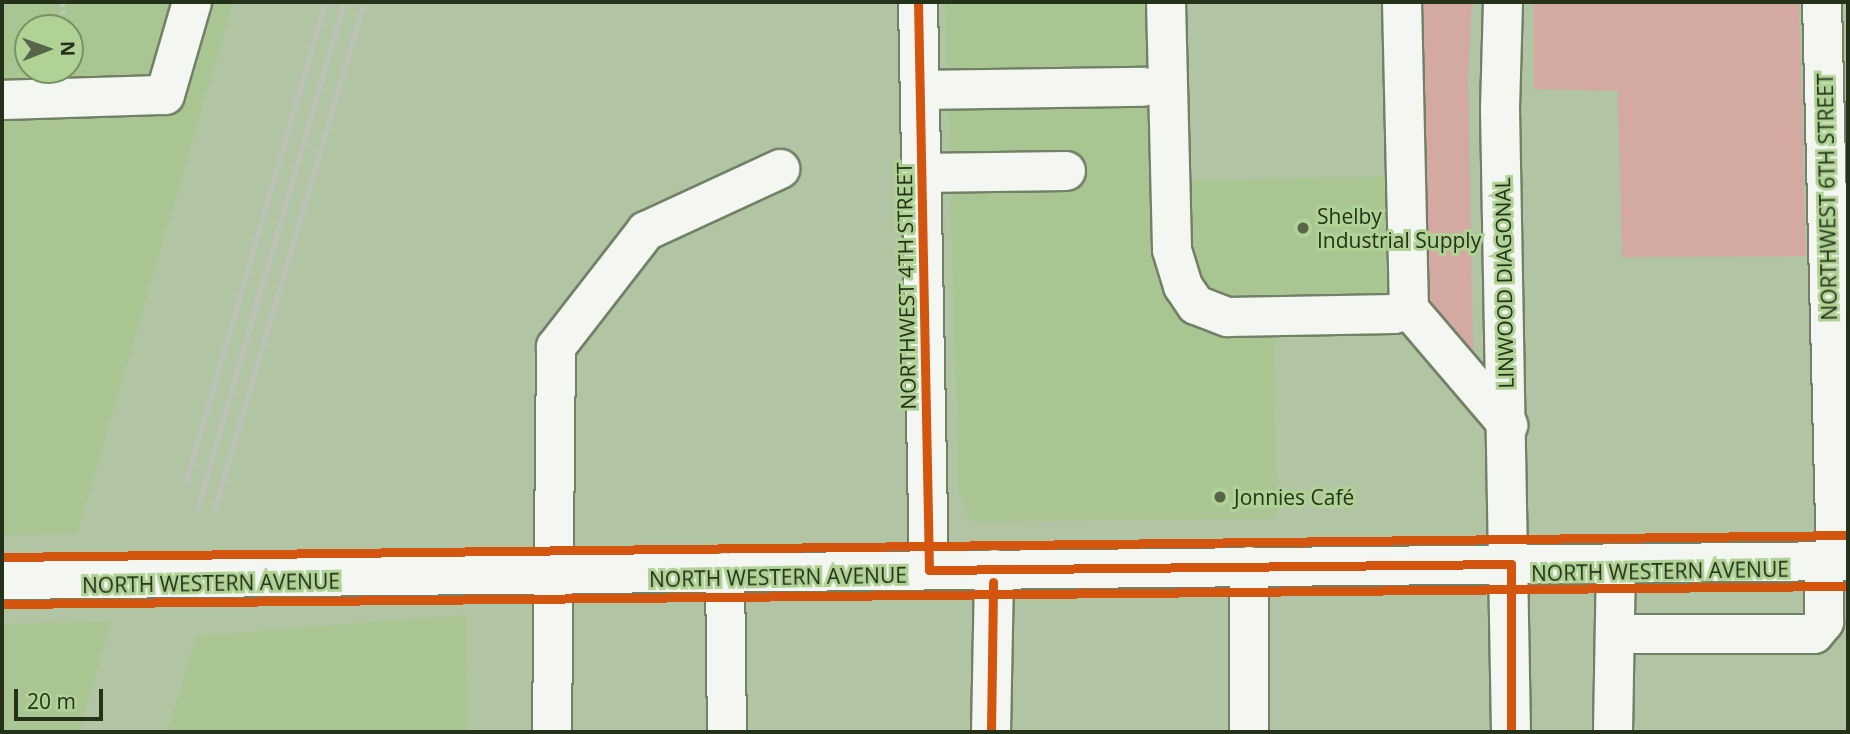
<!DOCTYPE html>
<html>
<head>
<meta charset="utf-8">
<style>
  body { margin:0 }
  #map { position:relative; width:1850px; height:734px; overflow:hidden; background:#b1c4a3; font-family:"Open Sans",sans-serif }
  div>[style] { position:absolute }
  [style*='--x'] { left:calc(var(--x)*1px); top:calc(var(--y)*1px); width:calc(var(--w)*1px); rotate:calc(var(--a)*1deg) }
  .built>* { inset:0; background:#a9c592 }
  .green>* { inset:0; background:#d3a9a1 }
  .path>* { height:4.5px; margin-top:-2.25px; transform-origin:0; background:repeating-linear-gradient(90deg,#c3c8be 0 5px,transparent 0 8.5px) }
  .roads { filter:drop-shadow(2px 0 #728066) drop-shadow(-2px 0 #728066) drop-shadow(0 2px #728066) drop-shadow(0 -2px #728066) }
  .minor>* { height:38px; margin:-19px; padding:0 19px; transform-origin:19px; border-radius:19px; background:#f3f6f1 }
  .major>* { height:38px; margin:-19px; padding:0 19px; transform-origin:19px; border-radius:19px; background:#f3f6f1 }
  .rail>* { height:5px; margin:-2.5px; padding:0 2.5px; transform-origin:2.5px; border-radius:2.5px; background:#bdc2b8 }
  .cycleway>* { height:9px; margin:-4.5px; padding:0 4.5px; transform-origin:4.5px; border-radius:4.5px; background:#d4550d }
  .dots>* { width:19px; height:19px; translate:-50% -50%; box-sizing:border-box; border:4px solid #b0d295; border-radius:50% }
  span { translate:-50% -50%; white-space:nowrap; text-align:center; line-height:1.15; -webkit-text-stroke:6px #b0d295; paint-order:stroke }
  .street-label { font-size:21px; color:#25321a }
  .poi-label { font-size:21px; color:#25321a }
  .left { translate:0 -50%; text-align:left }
  .frame { position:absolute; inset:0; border:4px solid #25321a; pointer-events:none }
  .north { position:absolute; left:14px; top:14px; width:70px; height:70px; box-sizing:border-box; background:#b0d295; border:2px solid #789264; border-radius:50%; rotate:89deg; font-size:19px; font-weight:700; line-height:28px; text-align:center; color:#25321a }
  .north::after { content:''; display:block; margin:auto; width:24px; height:32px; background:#56654a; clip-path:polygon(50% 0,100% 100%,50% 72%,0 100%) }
  .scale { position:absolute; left:14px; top:689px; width:89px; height:32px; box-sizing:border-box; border:4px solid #25321a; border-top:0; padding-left:9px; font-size:21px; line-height:24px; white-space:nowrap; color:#25321a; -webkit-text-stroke:5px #b0d295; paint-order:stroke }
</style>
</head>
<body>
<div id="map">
  <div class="built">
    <div style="clip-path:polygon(evenodd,2px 2px,233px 2px,77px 534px,2px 535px,2px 2px,28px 28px,70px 28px,70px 70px,28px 70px,28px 28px)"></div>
    <div style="clip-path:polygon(945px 2px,1153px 2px,1169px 280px,1274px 329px,1277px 519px,970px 521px,959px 492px)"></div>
    <div style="clip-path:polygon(1390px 176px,1393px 302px,1235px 306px,1200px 296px,1174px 181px)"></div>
    <div style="clip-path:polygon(466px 615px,467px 732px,167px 732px,197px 636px)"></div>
    <div style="clip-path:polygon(111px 622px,79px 732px,2px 732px,2px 624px)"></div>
  </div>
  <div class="green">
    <div style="clip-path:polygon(1414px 2px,1472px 2px,1468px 77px,1473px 356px,1428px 319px)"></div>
    <div style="clip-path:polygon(1534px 2px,1799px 2px,1806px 256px,1622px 257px,1618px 91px,1534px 89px)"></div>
  </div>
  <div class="path">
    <div style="--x:63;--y:2;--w:12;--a:90"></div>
  </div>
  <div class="roads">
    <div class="minor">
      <div style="--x:918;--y:2;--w:568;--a:88.89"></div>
      <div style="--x:1166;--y:2;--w:248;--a:88.6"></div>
      <div style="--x:1172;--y:250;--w:38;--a:73"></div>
      <div style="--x:1183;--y:286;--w:23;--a:56"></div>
      <div style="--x:1196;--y:305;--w:34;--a:21"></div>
      <div style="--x:1228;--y:317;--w:166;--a:-1"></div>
      <div style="--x:1394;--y:314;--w:16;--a:-18"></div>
      <div style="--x:1402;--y:2;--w:307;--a:88.7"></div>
      <div style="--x:1409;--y:309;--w:153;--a:49.5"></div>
      <div style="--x:1822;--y:2;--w:559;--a:88.57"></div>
      <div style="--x:920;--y:90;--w:223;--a:-0.8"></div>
      <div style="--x:2;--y:100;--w:163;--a:-1.8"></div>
      <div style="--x:165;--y:95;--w:97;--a:-73.8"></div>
      <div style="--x:921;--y:173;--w:145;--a:-0.8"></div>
      <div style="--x:725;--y:572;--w:160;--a:89.3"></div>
      <div style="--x:1615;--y:634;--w:199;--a:0"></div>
      <div style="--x:1814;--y:634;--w:16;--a:-50"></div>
      <div style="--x:1824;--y:622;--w:61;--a:-90"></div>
      <div style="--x:552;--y:732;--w:385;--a:-89.4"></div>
      <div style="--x:556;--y:347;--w:147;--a:-52.2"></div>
      <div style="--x:646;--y:231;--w:148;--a:-24.8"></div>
      <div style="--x:1249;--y:732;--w:166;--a:-90"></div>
      <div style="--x:1613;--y:732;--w:169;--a:-89"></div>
    </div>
    <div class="major">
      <div style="--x:1503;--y:2;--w:106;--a:91.6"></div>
      <div style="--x:1500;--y:108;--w:624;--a:88.99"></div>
      <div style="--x:2;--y:580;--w:1846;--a:-0.59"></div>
      <div style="--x:991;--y:732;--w:163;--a:-88.9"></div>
    </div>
  </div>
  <div class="rail">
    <div style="--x:186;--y:481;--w:499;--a:-73.8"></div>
    <div style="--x:215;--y:507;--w:527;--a:-73.56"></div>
    <div style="--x:197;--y:509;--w:528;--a:-73.83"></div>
  </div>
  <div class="cycleway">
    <div style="--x:918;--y:2;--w:568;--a:88.89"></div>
    <div style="--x:929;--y:570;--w:582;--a:-0.59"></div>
    <div style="--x:1511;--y:564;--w:168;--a:90"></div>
    <div style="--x:2;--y:557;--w:1846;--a:-0.68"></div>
    <div style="--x:2;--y:604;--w:1846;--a:-0.56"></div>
    <div style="--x:991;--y:732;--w:150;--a:-89.2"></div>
  </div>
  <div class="dots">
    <div style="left:1303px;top:228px;background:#56654a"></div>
    <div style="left:1220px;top:497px;background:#56654a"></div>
  </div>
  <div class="street-label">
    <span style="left:1827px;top:197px;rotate:-91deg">NORTHWEST 6TH STREET</span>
    <span style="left:1504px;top:283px;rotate:-91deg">LINWOOD DIAGONAL</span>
    <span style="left:906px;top:286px;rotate:-91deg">NORTHWEST 4TH STREET</span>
    <span style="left:1660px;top:571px;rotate:-1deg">NORTH WESTERN AVENUE</span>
    <span style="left:778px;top:577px;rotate:-1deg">NORTH WESTERN AVENUE</span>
    <span style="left:211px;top:583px;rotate:-1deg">NORTH WESTERN AVENUE</span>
  </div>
  <div class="poi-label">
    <span class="left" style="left:1317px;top:228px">Shelby<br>Industrial Supply</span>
    <span class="left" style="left:1234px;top:497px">Jonnies Café</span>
  </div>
  <div class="frame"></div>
  <div class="north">N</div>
  <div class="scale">20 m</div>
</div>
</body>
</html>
